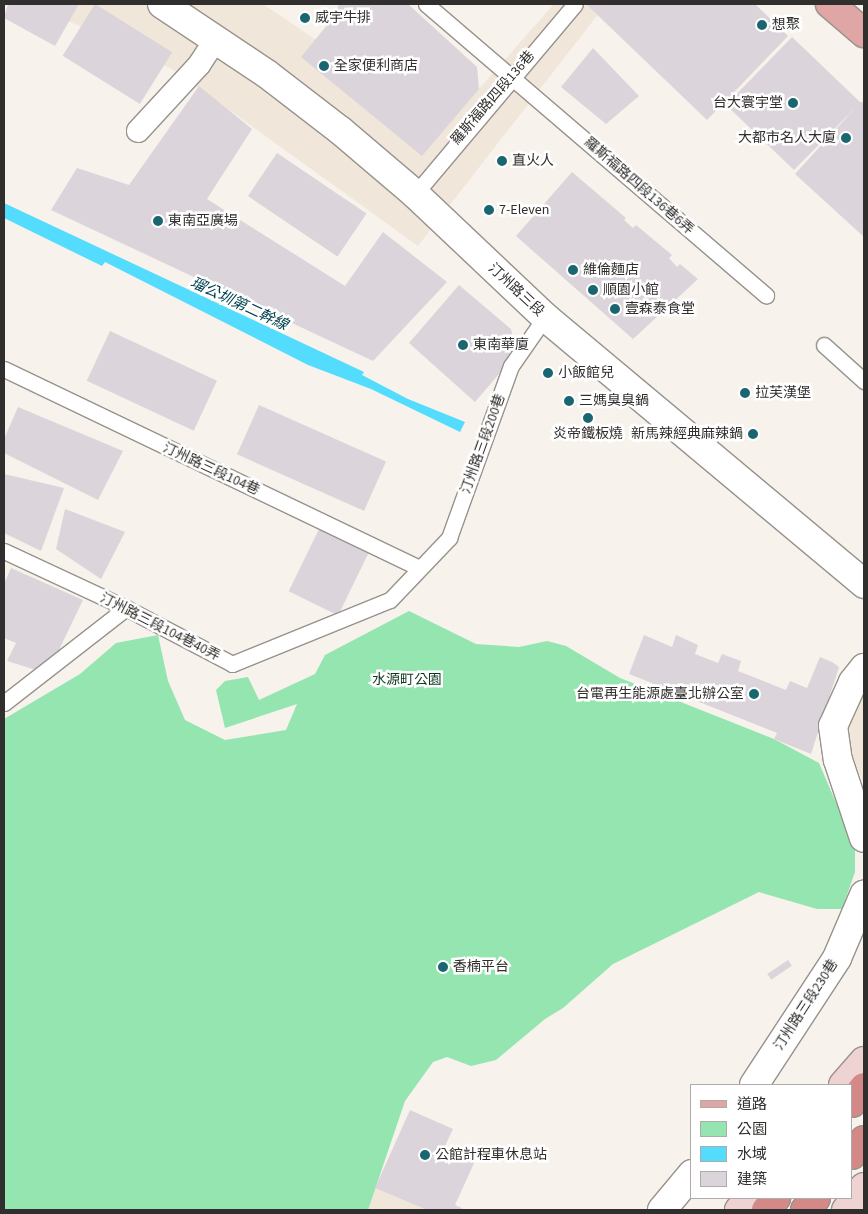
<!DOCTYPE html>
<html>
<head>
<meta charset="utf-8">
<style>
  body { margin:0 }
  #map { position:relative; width:868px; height:1214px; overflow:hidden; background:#f7f2eb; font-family:"Source Sans 3","Noto Sans TC",sans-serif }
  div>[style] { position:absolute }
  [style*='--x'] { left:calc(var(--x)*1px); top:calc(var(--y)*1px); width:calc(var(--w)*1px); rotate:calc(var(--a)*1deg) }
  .built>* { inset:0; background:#f0e6d9 }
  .green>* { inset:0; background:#94e5af }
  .water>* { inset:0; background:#53dcfe }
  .building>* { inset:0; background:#dbd5db; transform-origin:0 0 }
  .roads { filter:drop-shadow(1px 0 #97928c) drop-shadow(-1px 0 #97928c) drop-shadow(0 1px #97928c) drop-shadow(0 -1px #97928c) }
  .service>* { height:15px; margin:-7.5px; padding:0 7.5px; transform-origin:7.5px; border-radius:7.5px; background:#fff }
  .pedestrian>* { height:22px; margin:-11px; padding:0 11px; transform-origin:11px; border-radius:11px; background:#fff }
  .minor>* { height:28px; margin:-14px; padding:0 14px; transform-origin:14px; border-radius:14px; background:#fff }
  .tertiary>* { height:28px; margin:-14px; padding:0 14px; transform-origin:14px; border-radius:14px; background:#fff }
  .secondary>* { height:28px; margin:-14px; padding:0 14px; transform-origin:14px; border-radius:14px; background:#efd2d2 }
  .primary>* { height:28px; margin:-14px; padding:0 14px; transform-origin:14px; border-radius:14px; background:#dfa6a5 }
  .trunk>* { height:28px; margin:-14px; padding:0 14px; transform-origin:14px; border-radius:14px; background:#d48887 }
  .dots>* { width:14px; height:14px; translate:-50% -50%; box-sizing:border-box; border:2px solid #fff; border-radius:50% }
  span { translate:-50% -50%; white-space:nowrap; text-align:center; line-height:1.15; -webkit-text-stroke:5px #fff; paint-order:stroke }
  .poi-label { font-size:14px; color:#312f2d }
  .left { translate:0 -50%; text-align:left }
  .right { translate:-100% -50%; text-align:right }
  .street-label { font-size:14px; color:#312f2d }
  .park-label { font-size:14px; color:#0e361f }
  .water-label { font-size:15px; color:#024350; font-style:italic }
  .frame { position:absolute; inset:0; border:5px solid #312f2d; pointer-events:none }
  .legend { position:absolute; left:690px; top:1084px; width:162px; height:115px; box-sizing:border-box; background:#fff; border:1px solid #adacab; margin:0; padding:6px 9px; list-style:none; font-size:15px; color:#312f2d }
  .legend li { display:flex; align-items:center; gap:10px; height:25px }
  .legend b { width:25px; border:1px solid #adacab }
</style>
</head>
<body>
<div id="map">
  <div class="built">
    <div style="clip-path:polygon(32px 4px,263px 4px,445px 127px,554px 4px,606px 4px,418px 246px,174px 70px)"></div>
    <div style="clip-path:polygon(864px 688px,864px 785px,848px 743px,847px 728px,849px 715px)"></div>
    <div style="clip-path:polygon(375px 1188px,427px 1210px,365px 1210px)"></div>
  </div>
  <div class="green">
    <div style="clip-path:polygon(409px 611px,476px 644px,519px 647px,547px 641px,566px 646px,620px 678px,774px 739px,819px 763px,855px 847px,855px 872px,842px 909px,817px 909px,759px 892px,613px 964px,563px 1008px,545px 1019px,496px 1060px,471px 1066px,447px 1057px,433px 1062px,405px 1101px,368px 1210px,4px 1210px,4px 719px,80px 674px,116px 643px,158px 635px,168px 681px,185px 720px,225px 740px,286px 730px,297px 704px,225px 728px,216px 690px,225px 681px,248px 677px,259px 700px,315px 674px,325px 655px)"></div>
  </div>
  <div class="water">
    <div style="clip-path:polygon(4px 203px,364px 372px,362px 375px,408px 399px,465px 422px,460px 432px,371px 389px,308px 365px,105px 262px,102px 266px,4px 218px)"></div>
  </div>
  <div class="building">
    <div style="clip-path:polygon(8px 4px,79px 4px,55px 46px,4px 18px)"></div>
    <div style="left:95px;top:4px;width:91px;height:61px;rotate:32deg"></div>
    <div style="clip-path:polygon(339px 4px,408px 4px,477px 67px,479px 89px,422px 156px,301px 57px,332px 19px)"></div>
    <div style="clip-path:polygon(586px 4px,755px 4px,788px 36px,707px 120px)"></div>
    <div style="clip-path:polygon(792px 37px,860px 102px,864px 102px,864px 237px,795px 174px,856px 107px,794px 170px,726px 105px)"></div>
    <div style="clip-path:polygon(593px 48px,639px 96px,606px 124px,561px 87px)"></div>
    <div style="clip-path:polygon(199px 86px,252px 129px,207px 199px,345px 286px,383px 232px,447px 282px,373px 361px,51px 210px,77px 168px,129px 185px)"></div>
    <div style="left:277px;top:153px;width:108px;height:52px;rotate:34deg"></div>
    <div style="clip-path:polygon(572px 172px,626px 218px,624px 220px,633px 228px,636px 225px,672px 255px,669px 258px,677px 267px,680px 264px,698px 279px,633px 339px,516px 236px)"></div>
    <div style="clip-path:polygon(459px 285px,511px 329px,515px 347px,504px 368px,475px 402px,409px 343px)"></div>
    <div style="left:110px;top:331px;width:118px;height:55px;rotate:25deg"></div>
    <div style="left:259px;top:405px;width:139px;height:54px;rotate:24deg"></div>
    <div style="clip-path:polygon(18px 407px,123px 451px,98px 500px,4px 453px,4px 439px)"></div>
    <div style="clip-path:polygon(4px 474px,64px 488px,41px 551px,4px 533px)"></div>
    <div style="clip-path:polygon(65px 509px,125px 532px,101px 579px,56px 549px)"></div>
    <div style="left:322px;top:523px;width:55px;height:76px;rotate:26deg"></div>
    <div style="clip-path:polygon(11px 568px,83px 600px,57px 654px,36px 670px,7px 661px,16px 643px,4px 638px,4px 584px)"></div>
    <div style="clip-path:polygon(644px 635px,672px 647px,676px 635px,698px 645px,695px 654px,718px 663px,722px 654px,741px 661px,738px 671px,786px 690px,790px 681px,807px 688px,820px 657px,832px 662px,839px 667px,811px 754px,774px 739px,777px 733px,629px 674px)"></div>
    <div style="left:788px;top:960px;width:7px;height:25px;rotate:56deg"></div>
    <div style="clip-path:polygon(410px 1110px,453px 1129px,444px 1148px,475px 1161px,455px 1205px,462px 1208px,461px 1210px,427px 1210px,375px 1188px)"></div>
  </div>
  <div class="roads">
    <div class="service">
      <div style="--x:426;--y:4;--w:448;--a:40.6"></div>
      <div style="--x:415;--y:194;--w:248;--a:-49.9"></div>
      <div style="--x:824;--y:345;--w:54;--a:42"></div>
      <div style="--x:4;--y:369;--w:460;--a:25.6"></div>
      <div style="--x:4;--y:551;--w:135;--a:25"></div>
      <div style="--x:126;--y:608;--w:120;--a:27.8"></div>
      <div style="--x:232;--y:664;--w:170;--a:-22.1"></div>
      <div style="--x:390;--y:600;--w:86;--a:-46.4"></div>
      <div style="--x:449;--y:538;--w:183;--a:-70.2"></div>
      <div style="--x:511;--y:366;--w:60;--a:-55.2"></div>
      <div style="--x:4;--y:703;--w:155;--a:-37.9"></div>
    </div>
    <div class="pedestrian">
      <div style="--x:138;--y:131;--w:90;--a:-47.3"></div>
      <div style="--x:199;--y:65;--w:31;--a:-57"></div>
    </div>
    <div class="minor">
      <div style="--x:864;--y:668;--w:18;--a:128"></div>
      <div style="--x:853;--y:682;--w:48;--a:114.4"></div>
      <div style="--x:833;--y:726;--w:34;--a:82"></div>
      <div style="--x:838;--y:760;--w:82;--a:71.6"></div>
      <div style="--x:754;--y:1085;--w:152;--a:-56.8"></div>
      <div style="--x:837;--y:958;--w:69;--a:-66.8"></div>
      <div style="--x:662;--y:1210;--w:47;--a:-50.2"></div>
    </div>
    <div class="tertiary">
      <div style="--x:162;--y:4;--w:126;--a:33.7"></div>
      <div style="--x:267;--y:74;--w:93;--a:37.6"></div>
      <div style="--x:341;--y:131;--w:97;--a:40.4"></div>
      <div style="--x:415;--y:194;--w:179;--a:43.4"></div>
      <div style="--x:545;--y:317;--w:416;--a:39.9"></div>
    </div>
    <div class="secondary">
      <div style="--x:843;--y:1085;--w:32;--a:-49"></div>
      <div style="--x:739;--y:1210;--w:16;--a:-50"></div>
      <div style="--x:846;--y:1210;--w:29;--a:-52"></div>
    </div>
    <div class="primary">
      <div style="--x:830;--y:4;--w:45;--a:40.5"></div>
    </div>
    <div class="trunk">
      <div style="--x:852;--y:1103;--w:20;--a:-53"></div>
      <div style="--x:852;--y:1155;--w:19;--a:-51"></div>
      <div style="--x:766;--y:1210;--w:16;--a:-50"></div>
      <div style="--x:805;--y:1210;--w:16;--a:-47"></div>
    </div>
  </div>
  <div class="dots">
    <div style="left:305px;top:18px;background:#1a6670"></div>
    <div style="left:762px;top:25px;background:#1a6670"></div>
    <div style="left:324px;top:66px;background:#1a6670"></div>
    <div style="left:793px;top:103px;background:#1a6670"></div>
    <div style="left:846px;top:138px;background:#1a6670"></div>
    <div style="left:502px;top:161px;background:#1a6670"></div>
    <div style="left:489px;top:210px;background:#1a6670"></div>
    <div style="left:158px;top:221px;background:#1a6670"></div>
    <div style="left:573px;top:270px;background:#1a6670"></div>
    <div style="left:593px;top:290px;background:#1a6670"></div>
    <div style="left:615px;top:309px;background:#1a6670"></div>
    <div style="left:463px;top:345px;background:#1a6670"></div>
    <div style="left:548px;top:373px;background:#1a6670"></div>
    <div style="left:745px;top:393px;background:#1a6670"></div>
    <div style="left:569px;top:401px;background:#1a6670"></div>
    <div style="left:588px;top:418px;background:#1a6670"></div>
    <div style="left:753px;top:434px;background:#1a6670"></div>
    <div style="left:754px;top:694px;background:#1a6670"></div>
    <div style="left:443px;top:967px;background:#1a6670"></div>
    <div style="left:425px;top:1155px;background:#1a6670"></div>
  </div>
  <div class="poi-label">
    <span class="left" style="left:315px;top:18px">威宇牛排</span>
    <span class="left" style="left:772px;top:25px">想聚</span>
    <span class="left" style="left:334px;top:66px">全家便利商店</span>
    <span class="right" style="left:783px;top:103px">台大寰宇堂</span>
    <span class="right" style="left:836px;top:138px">大都市名人大廈</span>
    <span class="left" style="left:512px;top:161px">直火人</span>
    <span class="left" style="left:499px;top:210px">7-Eleven</span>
    <span class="left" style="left:168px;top:221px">東南亞廣場</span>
    <span class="left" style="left:583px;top:270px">維倫麵店</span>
    <span class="left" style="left:603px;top:290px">順園小館</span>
    <span class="left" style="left:625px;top:309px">壹森泰食堂</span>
    <span class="left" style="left:473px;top:345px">東南華廈</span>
    <span class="left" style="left:558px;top:373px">小飯館兒</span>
    <span class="left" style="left:755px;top:393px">拉芙漢堡</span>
    <span class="left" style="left:579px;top:401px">三媽臭臭鍋</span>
    <span style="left:588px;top:434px">炎帝鐵板燒</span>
    <span class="right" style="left:743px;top:434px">新馬辣經典麻辣鍋</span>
    <span class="right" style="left:744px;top:694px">台電再生能源處臺北辦公室</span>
    <span class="left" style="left:453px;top:967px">香楠平台</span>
    <span class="left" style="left:435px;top:1155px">公館計程車休息站</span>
  </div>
  <div class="street-label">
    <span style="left:493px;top:98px;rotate:-49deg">羅斯福路四段136巷</span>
    <span style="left:639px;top:186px;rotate:41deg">羅斯福路四段136巷6弄</span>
    <span style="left:516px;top:290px;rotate:43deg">汀州路三段</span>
    <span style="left:483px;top:444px;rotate:-70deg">汀州路三段200巷</span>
    <span style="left:211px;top:469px;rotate:25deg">汀州路三段104巷</span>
    <span style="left:160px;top:627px;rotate:27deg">汀州路三段104巷40弄</span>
    <span style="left:806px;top:1005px;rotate:-57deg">汀州路三段230巷</span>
  </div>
  <div class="park-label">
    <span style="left:407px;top:680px">水源町公園</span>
  </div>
  <div class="water-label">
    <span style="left:239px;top:304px;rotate:25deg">瑠公圳第二幹線</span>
  </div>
  <div class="frame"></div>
  <ul class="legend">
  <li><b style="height:6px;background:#dfa6a5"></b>道路</li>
  <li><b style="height:14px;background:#94e5af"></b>公園</li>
  <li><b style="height:14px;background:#53dcfe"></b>水域</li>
  <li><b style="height:14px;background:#dbd5db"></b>建築</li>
  </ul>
</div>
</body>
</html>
